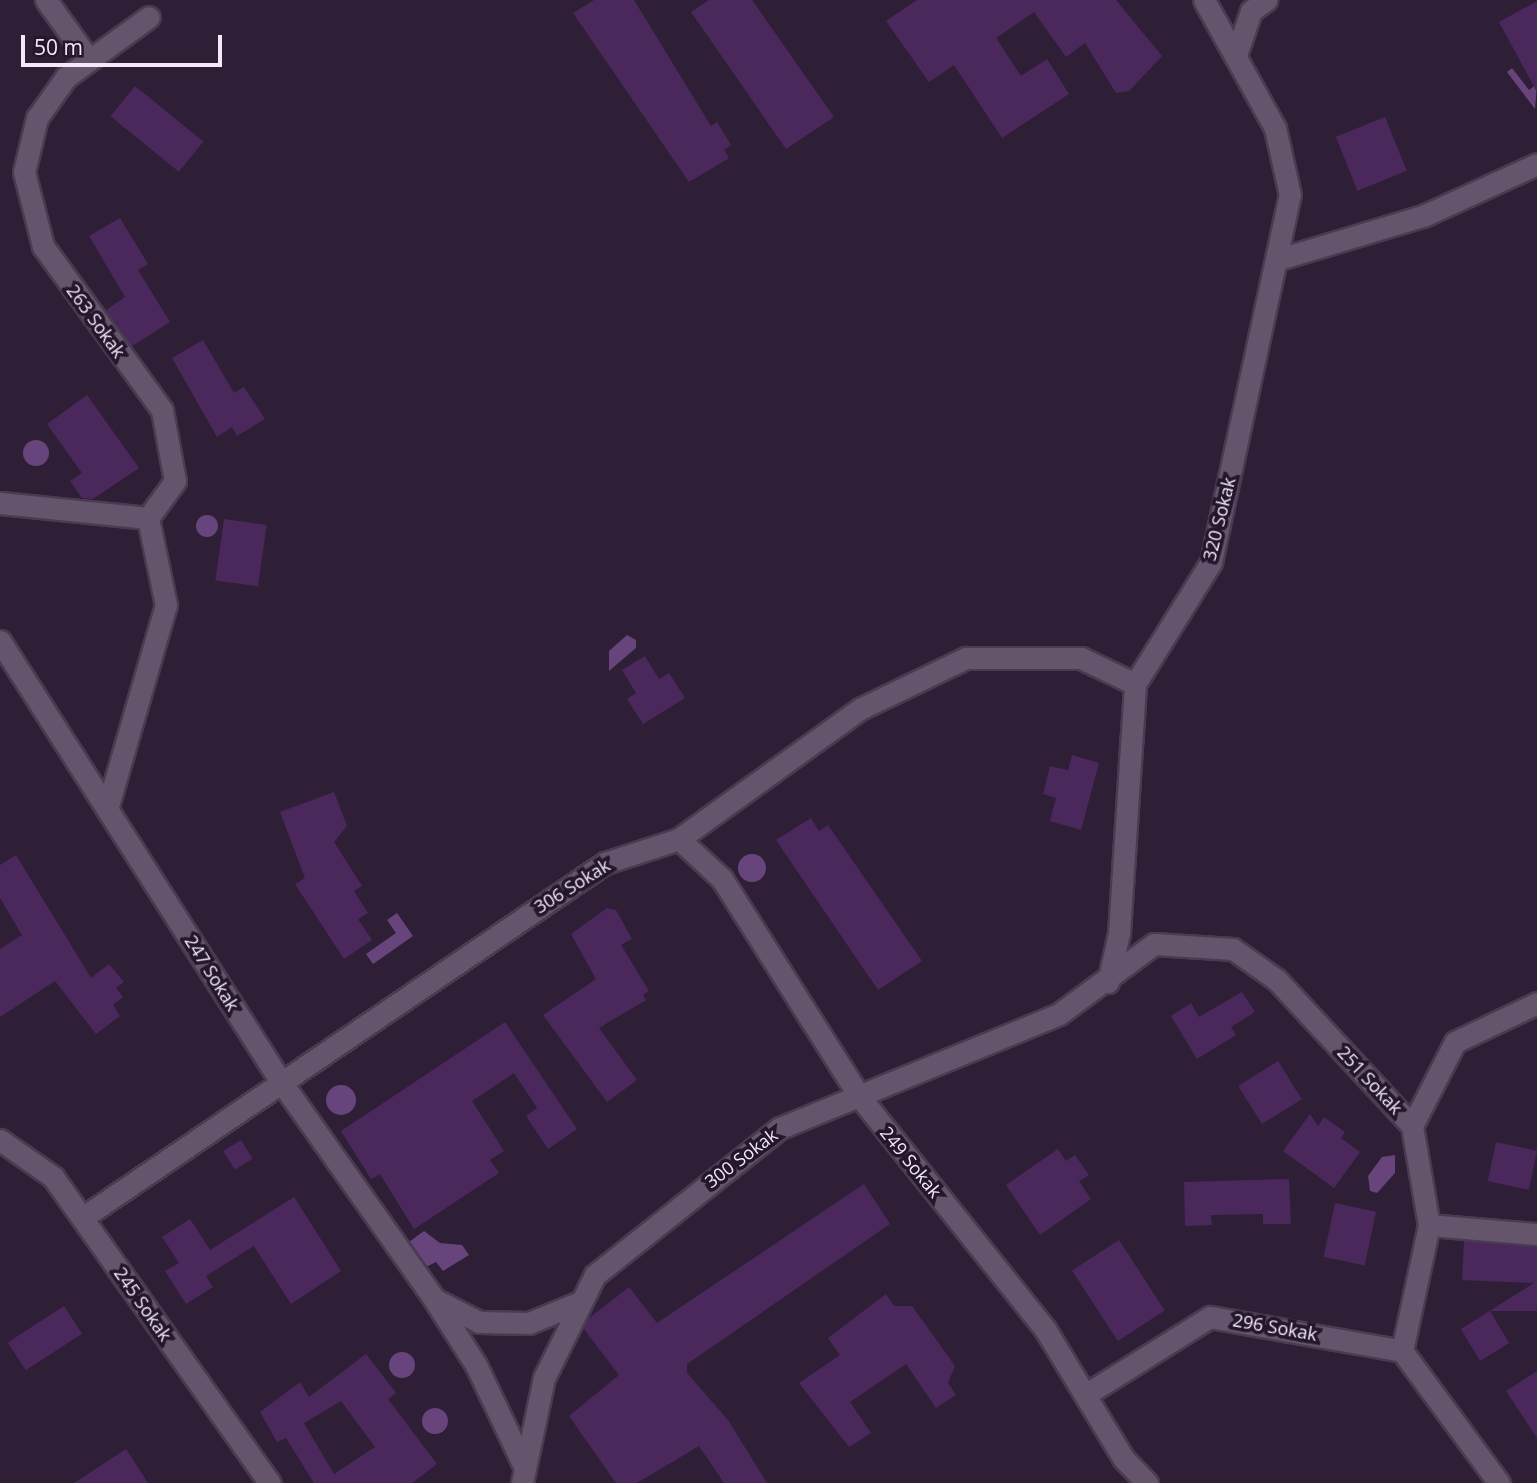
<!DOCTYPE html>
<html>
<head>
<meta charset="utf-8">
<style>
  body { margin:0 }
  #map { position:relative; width:1537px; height:1483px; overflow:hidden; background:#2e1f36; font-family:"Open Sans",sans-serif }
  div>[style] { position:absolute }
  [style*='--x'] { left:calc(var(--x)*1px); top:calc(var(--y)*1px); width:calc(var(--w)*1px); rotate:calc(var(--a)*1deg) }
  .water>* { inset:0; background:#67447b }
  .round { border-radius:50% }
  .building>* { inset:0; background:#4a285c; transform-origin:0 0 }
  .roads { filter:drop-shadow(2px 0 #4a3b51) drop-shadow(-2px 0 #4a3b51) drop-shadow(0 2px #4a3b51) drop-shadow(0 -2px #4a3b51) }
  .street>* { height:21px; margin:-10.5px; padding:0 10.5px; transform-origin:10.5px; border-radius:10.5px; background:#64556d }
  span { translate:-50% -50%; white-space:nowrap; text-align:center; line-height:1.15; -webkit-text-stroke:7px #24162c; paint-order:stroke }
  .street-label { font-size:18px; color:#f3eaf9 }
  .scale { position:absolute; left:21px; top:35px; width:201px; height:32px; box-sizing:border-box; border:4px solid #f3eaf9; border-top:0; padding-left:9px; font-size:21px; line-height:24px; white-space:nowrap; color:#f3eaf9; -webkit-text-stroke:5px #24162c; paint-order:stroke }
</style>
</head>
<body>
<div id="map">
  <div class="water">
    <div style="clip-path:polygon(1512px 68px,1529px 90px,1537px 84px,1535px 109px,1507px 72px)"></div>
    <div class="round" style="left:23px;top:440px;width:26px;height:26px"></div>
    <div class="round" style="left:196px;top:515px;width:22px;height:22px"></div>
    <div style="clip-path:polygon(627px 635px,636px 640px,636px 648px,609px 671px,609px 651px)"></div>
    <div class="round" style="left:738px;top:854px;width:28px;height:28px"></div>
    <div style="clip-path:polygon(397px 913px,413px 936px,373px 964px,366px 954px,396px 933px,387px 920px)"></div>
    <div class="round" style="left:326px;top:1085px;width:30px;height:30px"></div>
    <div style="clip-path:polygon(1395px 1155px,1395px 1173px,1377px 1193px,1370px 1191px,1368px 1176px,1382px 1157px)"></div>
    <div style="clip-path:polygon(424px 1231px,440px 1243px,462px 1245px,469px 1255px,443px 1271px,436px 1262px,426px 1267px,409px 1242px)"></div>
    <div class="round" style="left:389px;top:1352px;width:26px;height:26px"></div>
    <div class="round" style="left:422px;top:1408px;width:26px;height:26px"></div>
  </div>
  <div class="building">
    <div style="clip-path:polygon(594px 0,634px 0,711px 126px,717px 122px,731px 145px,724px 150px,729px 158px,689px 182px,573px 13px)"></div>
    <div style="clip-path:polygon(709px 0,752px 0,834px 117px,786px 149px,691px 12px)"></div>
    <div style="clip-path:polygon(917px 0,1116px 0,1162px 56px,1129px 91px,1116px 93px,1085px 43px,1066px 57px,1034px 12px,996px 38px,1021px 76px,1047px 59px,1069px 94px,1002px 138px,954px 65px,929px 82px,886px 21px)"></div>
    <div style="clip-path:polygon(1537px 1px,1537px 92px,1499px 22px)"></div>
    <div style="left:135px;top:86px;width:88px;height:39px;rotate:39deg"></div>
    <div style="left:1385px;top:117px;width:58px;height:53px;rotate:68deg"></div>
    <div style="clip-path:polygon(120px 218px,148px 264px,138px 270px,170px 322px,132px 346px,106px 310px,125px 297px,89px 236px)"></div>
    <div style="clip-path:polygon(203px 340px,234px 393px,244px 387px,265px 419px,237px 436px,232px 427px,217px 437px,172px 358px)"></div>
    <div style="clip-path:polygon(87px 395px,139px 468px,93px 499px,82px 498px,70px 481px,82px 473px,47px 424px)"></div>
    <div style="left:224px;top:519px;width:43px;height:62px;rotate:8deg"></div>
    <div style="clip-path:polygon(645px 656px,659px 679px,669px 673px,685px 698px,643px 724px,627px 699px,636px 693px,622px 670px)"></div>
    <div style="clip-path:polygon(1072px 755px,1099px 763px,1081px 830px,1050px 821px,1056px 798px,1043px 794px,1050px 766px,1068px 770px)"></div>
    <div style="clip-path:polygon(334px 792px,347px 826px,334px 842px,362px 886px,354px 891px,368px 913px,358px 919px,372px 940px,344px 959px,295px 884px,305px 878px,280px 812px)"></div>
    <div style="clip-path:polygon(811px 818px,819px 831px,828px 825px,922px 961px,878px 990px,776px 840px)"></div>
    <div style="clip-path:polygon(16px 855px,91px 978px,109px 964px,124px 982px,116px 988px,123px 997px,113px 1005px,120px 1016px,96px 1034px,55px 981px,0 1017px,0 949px,22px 935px,0 898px,0 865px)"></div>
    <div style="clip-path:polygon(607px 908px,616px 910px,632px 939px,621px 945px,649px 991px,643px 995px,646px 1000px,599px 1028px,637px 1080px,607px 1102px,543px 1015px,596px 979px,571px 934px)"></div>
    <div style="clip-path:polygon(1242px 992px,1255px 1012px,1231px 1027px,1236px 1035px,1197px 1059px,1171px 1016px,1191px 1003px,1199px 1017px)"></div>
    <div style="clip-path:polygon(505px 1022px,577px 1129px,548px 1149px,526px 1116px,537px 1108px,514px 1073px,472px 1101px,504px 1151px,490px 1160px,499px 1173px,414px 1229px,380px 1174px,371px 1179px,341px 1131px)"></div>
    <div style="left:1278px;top:1061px;width:45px;height:47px;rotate:58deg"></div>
    <div style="clip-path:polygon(1310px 1114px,1318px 1126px,1324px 1117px,1345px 1132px,1341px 1138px,1360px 1152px,1334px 1188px,1283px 1151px)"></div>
    <div style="left:241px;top:1140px;width:22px;height:21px;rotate:58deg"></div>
    <div style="left:1496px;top:1142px;width:42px;height:40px;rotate:12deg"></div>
    <div style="clip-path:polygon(1058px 1149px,1066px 1161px,1075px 1155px,1089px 1175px,1079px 1181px,1091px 1199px,1040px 1235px,1006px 1185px)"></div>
    <div style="clip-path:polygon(1289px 1179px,1291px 1224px,1263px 1224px,1263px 1214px,1211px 1215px,1212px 1225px,1185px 1226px,1184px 1182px)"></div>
    <div style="clip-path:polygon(864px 1184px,890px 1224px,687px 1364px,687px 1373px,728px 1420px,767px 1483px,724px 1483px,699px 1446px,637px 1483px,616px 1483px,569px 1416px,619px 1375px,583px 1328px,588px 1319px,629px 1287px,657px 1323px)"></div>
    <div style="clip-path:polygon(294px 1197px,341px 1271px,291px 1304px,254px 1246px,206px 1276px,213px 1287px,186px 1304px,165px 1271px,179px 1263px,162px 1237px,190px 1219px,210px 1250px)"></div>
    <div style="left:1335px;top:1203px;width:42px;height:55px;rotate:12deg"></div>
    <div style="left:1119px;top:1240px;width:84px;height:56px;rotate:57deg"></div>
    <div style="clip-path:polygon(1464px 1241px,1537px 1247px,1537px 1311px,1490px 1311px,1509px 1343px,1480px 1361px,1461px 1329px,1534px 1283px,1462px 1280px)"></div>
    <div style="clip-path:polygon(886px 1294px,894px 1306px,912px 1306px,940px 1345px,955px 1366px,948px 1383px,956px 1395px,936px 1408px,906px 1364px,850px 1402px,871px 1433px,849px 1447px,799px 1383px,840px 1355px,828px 1338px)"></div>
    <div style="left:64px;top:1306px;width:33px;height:67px;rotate:57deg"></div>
    <div style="clip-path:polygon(evenodd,366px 1354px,396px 1393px,388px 1399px,437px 1464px,412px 1483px,314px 1483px,286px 1438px,277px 1442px,260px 1412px,300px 1382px,309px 1397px,366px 1354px,341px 1401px,375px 1447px,334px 1474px,304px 1423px,341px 1401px)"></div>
    <div style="clip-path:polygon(1537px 1371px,1537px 1438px,1506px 1391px)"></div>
    <div style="clip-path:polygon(126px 1449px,148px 1483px,74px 1483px)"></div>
  </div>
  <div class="roads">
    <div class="street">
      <div style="--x:46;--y:0;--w:74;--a:54.4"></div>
      <div style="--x:1237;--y:52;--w:43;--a:-71.1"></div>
      <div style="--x:1251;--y:11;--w:19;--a:-36"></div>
      <div style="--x:1276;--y:260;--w:153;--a:-16.7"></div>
      <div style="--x:1423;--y:216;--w:125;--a:-24.5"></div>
      <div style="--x:0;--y:503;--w:149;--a:5.8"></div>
      <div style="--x:148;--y:518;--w:46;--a:-53.9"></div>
      <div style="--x:175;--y:481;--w:72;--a:-100.4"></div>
      <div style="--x:162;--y:410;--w:203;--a:-126"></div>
      <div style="--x:43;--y:246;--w:76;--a:-104.4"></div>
      <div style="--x:24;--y:172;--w:56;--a:-76.5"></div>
      <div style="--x:37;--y:118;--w:50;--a:-54.7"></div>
      <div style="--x:66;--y:77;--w:102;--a:-35.9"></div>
      <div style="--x:0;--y:641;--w:519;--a:57.5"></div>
      <div style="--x:279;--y:1079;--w:269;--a:54.8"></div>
      <div style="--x:434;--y:1299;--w:78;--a:57.5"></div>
      <div style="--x:476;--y:1365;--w:114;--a:64.6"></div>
      <div style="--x:107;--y:809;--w:212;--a:-73.9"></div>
      <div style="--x:166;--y:605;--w:89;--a:-101.7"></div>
      <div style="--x:679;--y:839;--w:59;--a:42.9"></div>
      <div style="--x:722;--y:879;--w:257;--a:57.7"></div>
      <div style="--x:859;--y:1096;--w:298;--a:51.4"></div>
      <div style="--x:1045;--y:1329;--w:151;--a:58.8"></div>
      <div style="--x:1123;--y:1458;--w:35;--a:46"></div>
      <div style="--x:1108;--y:982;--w:50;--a:-77.3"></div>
      <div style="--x:1119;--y:933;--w:250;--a:-86.3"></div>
      <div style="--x:1135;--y:684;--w:144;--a:-58.1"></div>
      <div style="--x:1211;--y:562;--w:375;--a:-77.9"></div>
      <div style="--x:1290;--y:195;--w:69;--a:-102.6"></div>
      <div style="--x:1275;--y:128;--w:146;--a:-119"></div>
      <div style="--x:1412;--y:1126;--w:94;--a:-62.9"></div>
      <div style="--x:1455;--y:1042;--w:91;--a:-25.4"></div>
      <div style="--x:0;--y:1140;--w:65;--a:34.9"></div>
      <div style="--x:53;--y:1177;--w:375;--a:54.7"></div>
      <div style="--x:82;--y:1218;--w:632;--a:-34.17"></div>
      <div style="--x:605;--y:863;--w:78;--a:-18"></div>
      <div style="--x:679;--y:839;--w:223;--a:-35.7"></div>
      <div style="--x:860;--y:709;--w:118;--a:-25.7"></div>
      <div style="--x:966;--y:658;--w:115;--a:0"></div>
      <div style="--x:1081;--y:658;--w:60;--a:25.7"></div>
      <div style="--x:1429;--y:1225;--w:108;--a:4.8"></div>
      <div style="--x:436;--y:1300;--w:48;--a:27.1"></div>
      <div style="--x:479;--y:1322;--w:50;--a:1.1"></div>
      <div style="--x:529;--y:1323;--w:50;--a:-22.4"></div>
      <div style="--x:1085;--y:1395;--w:147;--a:-32"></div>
      <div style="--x:1210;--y:1317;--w:195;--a:10"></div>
      <div style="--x:522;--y:1483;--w:107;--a:-78.2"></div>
      <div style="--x:544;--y:1378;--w:115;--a:-63.7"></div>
      <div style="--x:595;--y:1275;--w:236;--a:-38.5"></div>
      <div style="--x:780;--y:1128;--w:301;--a:-22.2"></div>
      <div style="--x:1059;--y:1014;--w:118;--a:-36.4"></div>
      <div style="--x:1154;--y:944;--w:79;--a:3.6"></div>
      <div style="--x:1233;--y:949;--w:54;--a:35.2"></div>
      <div style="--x:1277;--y:980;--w:199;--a:47.2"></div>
      <div style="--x:1412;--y:1126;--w:100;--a:80.3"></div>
      <div style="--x:1429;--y:1225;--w:129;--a:102.1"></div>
      <div style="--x:1402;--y:1351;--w:164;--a:53.7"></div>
    </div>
  </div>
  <div class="street-label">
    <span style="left:96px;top:321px;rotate:54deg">263 Sokak</span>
    <span style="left:1219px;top:519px;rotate:-76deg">320 Sokak</span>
    <span style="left:572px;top:886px;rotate:-32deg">306 Sokak</span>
    <span style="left:212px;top:973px;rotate:58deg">247 Sokak</span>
    <span style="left:1370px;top:1080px;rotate:47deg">251 Sokak</span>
    <span style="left:741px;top:1158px;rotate:-37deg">300 Sokak</span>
    <span style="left:911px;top:1162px;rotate:51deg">249 Sokak</span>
    <span style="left:143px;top:1304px;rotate:55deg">245 Sokak</span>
    <span style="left:1275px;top:1327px;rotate:10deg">296 Sokak</span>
  </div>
  <div class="scale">50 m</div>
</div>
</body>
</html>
